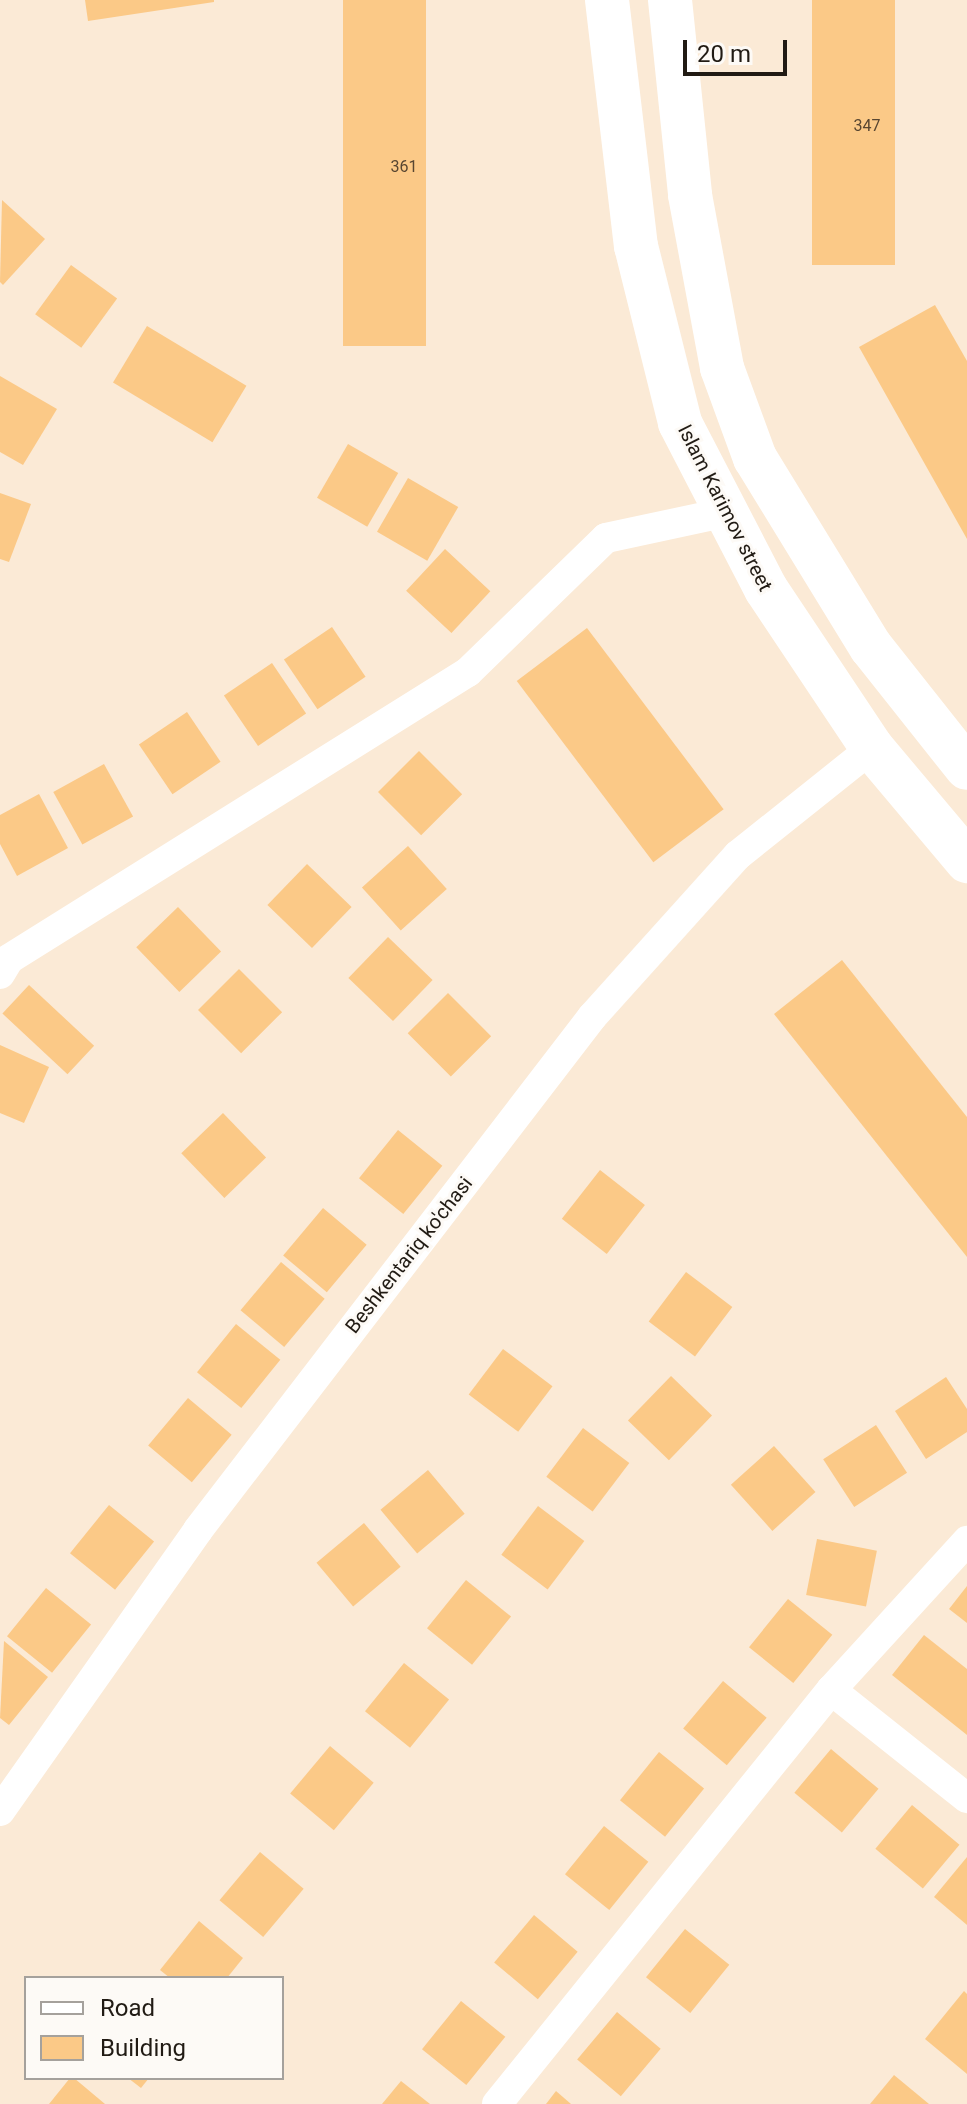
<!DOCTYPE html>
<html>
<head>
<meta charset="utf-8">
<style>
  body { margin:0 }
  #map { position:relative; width:967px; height:2104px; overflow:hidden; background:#fbead6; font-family:Roboto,sans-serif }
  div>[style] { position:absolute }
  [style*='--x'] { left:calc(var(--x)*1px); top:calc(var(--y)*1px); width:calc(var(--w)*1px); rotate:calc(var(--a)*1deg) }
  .building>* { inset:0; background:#fbc987; transform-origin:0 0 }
  .minor>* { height:30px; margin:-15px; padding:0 15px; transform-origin:15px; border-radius:15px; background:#fff }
  .primary>* { height:44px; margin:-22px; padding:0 22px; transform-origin:22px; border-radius:22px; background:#fff }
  span { translate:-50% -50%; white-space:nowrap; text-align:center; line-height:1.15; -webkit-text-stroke:6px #fdfaf6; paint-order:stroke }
  .number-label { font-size:16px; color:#584631 }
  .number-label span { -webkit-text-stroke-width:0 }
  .street-label { font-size:20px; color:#211b14 }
  .legend { position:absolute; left:24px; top:1976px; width:260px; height:104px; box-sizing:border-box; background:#fdfaf6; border:2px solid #a5a19c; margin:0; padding:10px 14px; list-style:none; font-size:24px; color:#211b14 }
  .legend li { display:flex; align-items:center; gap:16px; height:40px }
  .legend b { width:40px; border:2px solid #a5a19c }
  .scale { position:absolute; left:683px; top:40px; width:104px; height:36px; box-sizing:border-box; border:4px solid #211b14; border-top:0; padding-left:10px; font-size:24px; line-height:28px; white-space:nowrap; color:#211b14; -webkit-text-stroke:6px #fdfaf6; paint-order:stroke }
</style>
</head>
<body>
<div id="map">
  <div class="building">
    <div style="clip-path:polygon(85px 0,214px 0,214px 2px,88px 21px)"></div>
    <div style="left:343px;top:0;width:83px;height:346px"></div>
    <div style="left:812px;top:0;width:83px;height:265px"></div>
    <div style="clip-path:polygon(2px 200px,45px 239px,3px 285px,0 282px)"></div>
    <div style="left:71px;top:265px;width:57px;height:61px;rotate:36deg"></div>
    <div style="clip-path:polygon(935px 305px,967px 361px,967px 539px,859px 347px)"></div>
    <div style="left:147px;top:326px;width:116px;height:66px;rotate:31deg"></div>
    <div style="clip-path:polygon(0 376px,57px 409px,23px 465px,0 452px)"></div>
    <div style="left:348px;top:444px;width:58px;height:62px;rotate:30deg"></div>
    <div style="left:408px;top:478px;width:58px;height:62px;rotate:30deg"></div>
    <div style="clip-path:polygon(0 493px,31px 504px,9px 562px,0 559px)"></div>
    <div style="left:445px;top:549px;width:62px;height:57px;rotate:43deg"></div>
    <div style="left:332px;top:627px;width:60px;height:58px;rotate:56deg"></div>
    <div style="left:587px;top:628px;width:227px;height:88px;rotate:53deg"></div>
    <div style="left:272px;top:663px;width:61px;height:58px;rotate:56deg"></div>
    <div style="left:187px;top:712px;width:60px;height:58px;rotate:56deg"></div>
    <div style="left:419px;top:751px;width:61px;height:58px;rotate:45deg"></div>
    <div style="left:104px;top:764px;width:60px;height:58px;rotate:61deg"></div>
    <div style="clip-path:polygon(39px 794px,68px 848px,17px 876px,0 844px,0 815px)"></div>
    <div style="left:408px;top:846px;width:58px;height:62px;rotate:48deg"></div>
    <div style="left:307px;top:864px;width:62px;height:57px;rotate:44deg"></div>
    <div style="left:178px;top:907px;width:62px;height:58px;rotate:46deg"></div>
    <div style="left:388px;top:937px;width:62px;height:57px;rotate:44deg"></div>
    <div style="clip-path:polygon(842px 960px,967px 1117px,967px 1257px,774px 1014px)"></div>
    <div style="left:239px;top:969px;width:61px;height:58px;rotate:45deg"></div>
    <div style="left:29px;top:985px;width:89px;height:39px;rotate:43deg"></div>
    <div style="left:448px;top:993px;width:61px;height:57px;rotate:45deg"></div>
    <div style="clip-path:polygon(0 1045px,49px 1067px,24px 1123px,0 1113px)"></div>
    <div style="left:223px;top:1113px;width:62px;height:58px;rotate:46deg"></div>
    <div style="left:398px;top:1130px;width:57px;height:62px;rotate:39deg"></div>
    <div style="left:600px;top:1170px;width:57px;height:62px;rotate:38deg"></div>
    <div style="left:323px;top:1208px;width:57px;height:62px;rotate:40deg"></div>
    <div style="left:281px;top:1262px;width:57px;height:63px;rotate:40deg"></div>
    <div style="left:686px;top:1272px;width:58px;height:62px;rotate:37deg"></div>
    <div style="left:236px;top:1324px;width:57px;height:62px;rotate:39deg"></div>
    <div style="left:503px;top:1349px;width:62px;height:57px;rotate:37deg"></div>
    <div style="left:671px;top:1376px;width:57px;height:62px;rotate:44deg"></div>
    <div style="clip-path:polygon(946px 1377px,967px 1409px,967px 1432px,926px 1459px,895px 1411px)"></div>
    <div style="left:188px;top:1398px;width:57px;height:62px;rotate:40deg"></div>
    <div style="left:876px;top:1425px;width:57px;height:63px;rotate:57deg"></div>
    <div style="left:583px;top:1428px;width:58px;height:61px;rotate:37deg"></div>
    <div style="left:774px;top:1446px;width:62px;height:58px;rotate:48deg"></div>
    <div style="left:428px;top:1470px;width:57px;height:62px;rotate:50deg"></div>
    <div style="left:109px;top:1505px;width:58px;height:62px;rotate:39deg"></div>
    <div style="left:538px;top:1506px;width:58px;height:61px;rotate:37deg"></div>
    <div style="left:364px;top:1523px;width:57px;height:62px;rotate:50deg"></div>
    <div style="left:817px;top:1539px;width:61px;height:57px;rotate:11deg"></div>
    <div style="left:466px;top:1580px;width:58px;height:62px;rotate:39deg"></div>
    <div style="clip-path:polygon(967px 1586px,967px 1623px,949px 1609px)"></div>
    <div style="left:46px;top:1588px;width:58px;height:62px;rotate:39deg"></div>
    <div style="left:788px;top:1599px;width:57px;height:62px;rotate:39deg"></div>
    <div style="clip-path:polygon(924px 1635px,967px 1669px,967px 1735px,892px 1675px)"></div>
    <div style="clip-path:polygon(4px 1641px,48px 1677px,9px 1725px,0 1718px)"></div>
    <div style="left:404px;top:1663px;width:58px;height:62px;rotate:39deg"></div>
    <div style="left:723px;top:1681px;width:57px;height:62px;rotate:40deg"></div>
    <div style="left:330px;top:1746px;width:57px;height:62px;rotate:40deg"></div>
    <div style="left:831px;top:1749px;width:62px;height:57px;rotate:40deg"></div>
    <div style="left:659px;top:1752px;width:58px;height:62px;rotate:39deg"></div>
    <div style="left:912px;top:1805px;width:62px;height:57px;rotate:40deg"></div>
    <div style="left:604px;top:1826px;width:57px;height:62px;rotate:39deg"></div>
    <div style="left:260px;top:1852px;width:57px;height:63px;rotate:40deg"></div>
    <div style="clip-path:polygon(967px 1857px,967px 1925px,934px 1897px)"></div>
    <div style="left:534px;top:1915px;width:57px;height:62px;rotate:40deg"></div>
    <div style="clip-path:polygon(199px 1921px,243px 1958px,227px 1978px,170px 1978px,160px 1970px)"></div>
    <div style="left:685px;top:1929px;width:57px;height:62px;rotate:39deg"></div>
    <div style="clip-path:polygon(964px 1991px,967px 1994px,967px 2074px,925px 2039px)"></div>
    <div style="left:461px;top:2001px;width:57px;height:62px;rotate:39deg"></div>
    <div style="left:617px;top:2012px;width:57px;height:62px;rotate:40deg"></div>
    <div style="clip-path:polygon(894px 2075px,929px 2104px,870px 2104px)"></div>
    <div style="clip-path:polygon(70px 2078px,74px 2078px,105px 2104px,49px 2104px)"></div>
    <div style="clip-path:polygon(128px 2078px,149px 2078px,141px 2088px)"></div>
    <div style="clip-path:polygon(401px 2081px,430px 2104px,382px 2104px)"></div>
    <div style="clip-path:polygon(556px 2091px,571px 2104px,546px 2104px)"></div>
  </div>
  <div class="minor">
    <div style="--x:0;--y:974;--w:17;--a:-59"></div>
    <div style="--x:9;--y:959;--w:541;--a:-32.02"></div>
    <div style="--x:468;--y:672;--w:192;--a:-44.2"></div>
    <div style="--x:606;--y:538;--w:120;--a:-12.1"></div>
    <div style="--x:831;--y:1690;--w:174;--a:38.5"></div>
    <div style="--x:0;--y:1811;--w:344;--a:-54.8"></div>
    <div style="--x:198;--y:1530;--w:647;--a:-52.47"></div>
    <div style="--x:592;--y:1017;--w:218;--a:-48"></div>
    <div style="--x:738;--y:855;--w:171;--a:-38.6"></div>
    <div style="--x:497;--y:2104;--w:532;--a:-51.1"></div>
    <div style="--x:831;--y:1690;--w:202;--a:-47.6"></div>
  </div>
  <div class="primary">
    <div style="--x:607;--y:0;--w:248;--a:83.3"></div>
    <div style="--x:636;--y:246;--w:182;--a:76"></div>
    <div style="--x:680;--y:423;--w:187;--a:62.6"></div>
    <div style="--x:766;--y:589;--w:191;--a:56.3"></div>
    <div style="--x:872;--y:748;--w:148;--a:49.9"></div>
    <div style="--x:670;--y:0;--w:196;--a:84.1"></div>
    <div style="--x:690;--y:195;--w:176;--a:79.5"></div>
    <div style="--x:722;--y:368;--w:96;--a:69.9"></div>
    <div style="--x:755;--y:458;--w:222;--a:58.5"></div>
    <div style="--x:871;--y:647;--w:154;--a:51.6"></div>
  </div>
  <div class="number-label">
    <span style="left:867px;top:126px">347</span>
    <span style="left:404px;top:167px">361</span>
  </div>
  <div class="street-label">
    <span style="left:725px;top:508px;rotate:63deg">Islam Karimov street</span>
    <span style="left:409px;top:1255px;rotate:-52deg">Beshkentariq ko'chasi</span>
  </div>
  <ul class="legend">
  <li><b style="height:10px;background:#fff"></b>Road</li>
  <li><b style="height:22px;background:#fbc987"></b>Building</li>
  </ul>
  <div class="scale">20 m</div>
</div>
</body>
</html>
